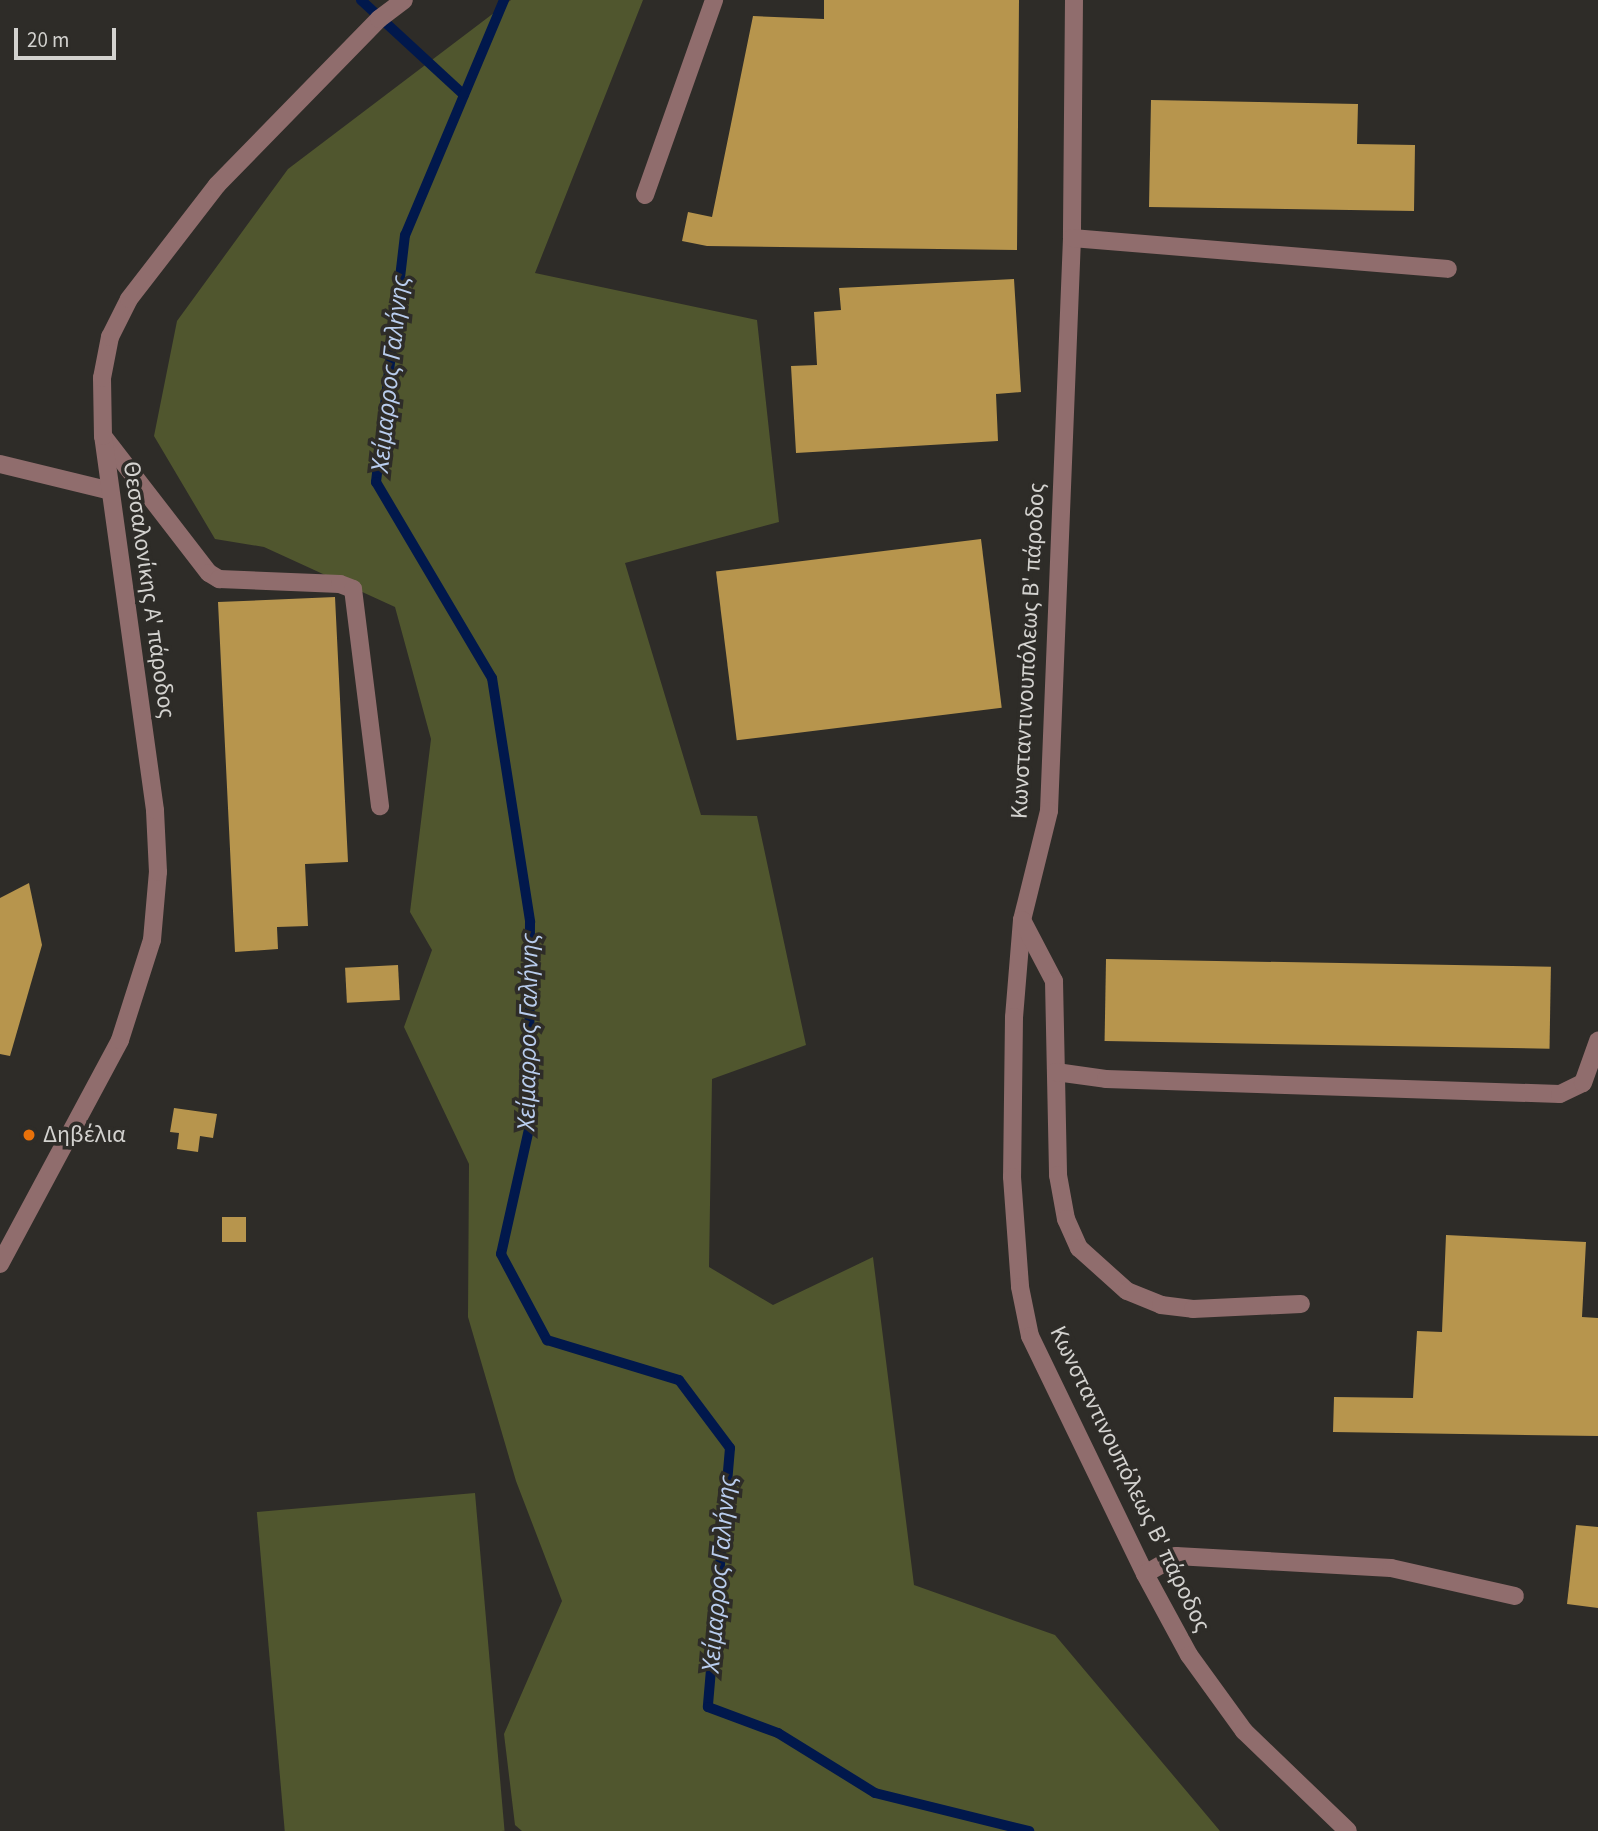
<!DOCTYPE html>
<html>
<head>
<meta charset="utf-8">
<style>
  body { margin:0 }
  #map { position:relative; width:1598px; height:1831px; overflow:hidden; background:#2e2c28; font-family:"Source Sans 3",sans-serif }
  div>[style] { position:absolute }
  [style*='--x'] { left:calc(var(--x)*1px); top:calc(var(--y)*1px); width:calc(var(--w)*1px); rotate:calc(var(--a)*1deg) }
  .green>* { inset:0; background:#50562e; transform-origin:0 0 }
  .stream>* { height:10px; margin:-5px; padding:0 5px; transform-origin:5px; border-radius:5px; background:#01184c }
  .building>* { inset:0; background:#b7954d; transform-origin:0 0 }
  .minor>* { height:18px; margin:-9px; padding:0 9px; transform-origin:9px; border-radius:9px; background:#906d6d }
  .dots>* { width:19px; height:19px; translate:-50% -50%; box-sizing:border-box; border:4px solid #2e2c28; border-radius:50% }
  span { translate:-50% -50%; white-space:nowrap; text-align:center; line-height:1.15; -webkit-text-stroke:7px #2e2c28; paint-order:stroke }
  .street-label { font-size:24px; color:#d3d2cf }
  .poi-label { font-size:24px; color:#d3d2cf }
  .left { translate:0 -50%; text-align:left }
  .water-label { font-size:26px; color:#b9cdee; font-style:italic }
  .scale { position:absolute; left:14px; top:28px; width:102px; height:32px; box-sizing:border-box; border:4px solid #d3d2cf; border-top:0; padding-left:9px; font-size:21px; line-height:24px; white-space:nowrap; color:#d3d2cf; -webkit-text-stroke:5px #2e2c28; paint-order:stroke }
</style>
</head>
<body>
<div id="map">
  <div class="green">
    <div style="clip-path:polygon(511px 0,643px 0,535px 273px,757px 320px,779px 522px,625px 563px,701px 815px,757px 816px,806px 1045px,712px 1079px,709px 1267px,773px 1305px,873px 1257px,914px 1585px,1055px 1635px,1220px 1831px,522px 1831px,515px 1825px,504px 1734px,562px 1601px,516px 1481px,468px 1317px,469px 1164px,404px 1027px,432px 950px,410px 912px,431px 739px,395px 607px,264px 547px,215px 539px,154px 436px,177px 321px,288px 169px)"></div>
    <div style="left:475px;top:1493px;width:339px;height:219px;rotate:85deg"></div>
  </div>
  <div class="stream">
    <div style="--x:361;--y:0;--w:140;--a:42.7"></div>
    <div style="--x:504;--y:0;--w:255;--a:112.8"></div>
    <div style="--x:405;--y:235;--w:249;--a:96.7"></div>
    <div style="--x:376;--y:482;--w:228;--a:59.4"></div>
    <div style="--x:492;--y:678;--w:247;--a:81.1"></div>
    <div style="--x:530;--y:922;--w:207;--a:90.3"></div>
    <div style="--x:529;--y:1129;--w:128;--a:102.6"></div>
    <div style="--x:501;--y:1254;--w:98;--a:61.9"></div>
    <div style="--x:547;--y:1340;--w:138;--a:16.9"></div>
    <div style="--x:679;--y:1380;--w:85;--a:53.1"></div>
    <div style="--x:730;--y:1448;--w:260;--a:94.9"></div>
    <div style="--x:708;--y:1707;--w:75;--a:20.4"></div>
    <div style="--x:778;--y:1733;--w:114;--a:31.7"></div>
    <div style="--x:875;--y:1793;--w:159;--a:13.9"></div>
  </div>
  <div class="building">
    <div style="clip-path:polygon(824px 0,1019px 0,1017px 250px,707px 246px,682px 241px,688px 212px,712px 217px,753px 16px,824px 19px)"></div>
    <div style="clip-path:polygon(1151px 100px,1358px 104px,1357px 144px,1415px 145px,1414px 211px,1149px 207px)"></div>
    <div style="clip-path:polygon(1014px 279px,1021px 392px,996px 394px,998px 441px,796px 453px,791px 366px,817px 365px,814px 312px,841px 310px,839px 288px)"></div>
    <div style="left:981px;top:539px;width:170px;height:267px;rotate:83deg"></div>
    <div style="clip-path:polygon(335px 597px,348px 862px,305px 864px,308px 926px,277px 927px,278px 949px,235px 952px,218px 602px)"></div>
    <div style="clip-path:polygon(29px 883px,42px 945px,10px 1056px,0 1054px,0 898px)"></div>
    <div style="left:1106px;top:959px;width:445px;height:82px;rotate:1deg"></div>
    <div style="left:398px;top:965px;width:35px;height:53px;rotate:87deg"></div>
    <div style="clip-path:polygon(174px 1108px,217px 1114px,213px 1138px,200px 1136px,198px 1152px,177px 1149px,179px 1133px,170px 1132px)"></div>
    <div style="left:222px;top:1217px;width:24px;height:25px"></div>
    <div style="clip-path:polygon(1446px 1235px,1586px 1242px,1582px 1317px,1598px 1318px,1598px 1436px,1333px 1432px,1334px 1397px,1413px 1398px,1417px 1331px,1442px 1332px)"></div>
    <div style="clip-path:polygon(1576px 1525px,1598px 1527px,1598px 1608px,1567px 1604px)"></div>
  </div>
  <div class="minor">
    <div style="--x:1074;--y:0;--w:238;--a:90.5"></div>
    <div style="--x:1072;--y:238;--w:573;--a:92.3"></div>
    <div style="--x:1049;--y:811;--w:112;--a:103.9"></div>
    <div style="--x:1022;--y:920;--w:97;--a:94.7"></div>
    <div style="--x:1014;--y:1017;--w:160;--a:90.7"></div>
    <div style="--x:1012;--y:1177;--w:110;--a:85.8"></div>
    <div style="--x:1020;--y:1287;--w:50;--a:78.5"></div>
    <div style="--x:1030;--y:1336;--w:264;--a:64.2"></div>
    <div style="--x:1145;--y:1574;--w:92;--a:61.5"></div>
    <div style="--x:1189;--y:1655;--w:94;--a:54.1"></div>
    <div style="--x:1244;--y:1731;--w:144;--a:43.9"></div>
    <div style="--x:645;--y:195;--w:207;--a:-70.5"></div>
    <div style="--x:1072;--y:238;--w:377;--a:4.7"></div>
    <div style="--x:103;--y:436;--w:173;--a:52.3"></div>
    <div style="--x:209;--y:573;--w:12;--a:31"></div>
    <div style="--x:219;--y:579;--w:121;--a:2.4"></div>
    <div style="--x:340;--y:584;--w:14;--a:21"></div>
    <div style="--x:353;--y:589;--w:219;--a:82.9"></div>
    <div style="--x:0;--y:464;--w:110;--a:13.7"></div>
    <div style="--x:1022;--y:920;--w:69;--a:62.3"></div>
    <div style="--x:1054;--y:981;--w:194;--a:88.8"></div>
    <div style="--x:1058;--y:1175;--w:45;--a:79.7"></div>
    <div style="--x:1066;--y:1219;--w:32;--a:66"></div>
    <div style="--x:1079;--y:1248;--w:64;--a:41.9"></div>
    <div style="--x:1127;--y:1291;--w:37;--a:22"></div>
    <div style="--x:1161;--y:1305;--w:32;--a:7"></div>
    <div style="--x:1193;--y:1309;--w:108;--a:-2.7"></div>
    <div style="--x:1056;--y:1072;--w:50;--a:8"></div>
    <div style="--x:1106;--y:1079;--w:454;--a:1.9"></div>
    <div style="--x:1560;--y:1094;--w:25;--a:-26"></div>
    <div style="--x:1583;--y:1083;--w:45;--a:-70.3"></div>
    <div style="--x:0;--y:1264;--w:254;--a:-61.8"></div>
    <div style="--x:120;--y:1040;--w:105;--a:-72.3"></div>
    <div style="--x:152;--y:940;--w:68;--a:-85"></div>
    <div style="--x:158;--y:872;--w:62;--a:-92.8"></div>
    <div style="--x:155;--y:810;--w:378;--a:-97.9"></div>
    <div style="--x:103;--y:436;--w:58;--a:-91"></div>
    <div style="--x:102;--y:378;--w:42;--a:-79"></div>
    <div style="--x:110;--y:337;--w:42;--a:-63.4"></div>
    <div style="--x:129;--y:299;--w:144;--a:-52.3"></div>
    <div style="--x:217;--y:185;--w:232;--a:-45.7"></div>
    <div style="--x:379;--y:19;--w:31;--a:-37"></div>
    <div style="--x:1145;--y:1574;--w:36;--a:-30"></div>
    <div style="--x:1176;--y:1556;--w:215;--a:3.2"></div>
    <div style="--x:1391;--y:1568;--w:127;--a:12.7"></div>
  </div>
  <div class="dots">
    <div style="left:29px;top:1135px;background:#e8710a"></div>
  </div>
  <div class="street-label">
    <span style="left:149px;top:590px;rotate:82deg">Θεσσαλονίκης Α' πάροδος</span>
    <span style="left:1028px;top:651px;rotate:-87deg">Κωνσταντινουπόλεως Β' πάροδος</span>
    <span style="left:1130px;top:1479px;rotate:64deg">Κωνσταντινουπόλεως Β' πάροδος</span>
  </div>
  <div class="poi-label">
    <span class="left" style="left:43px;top:1135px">Δηβέλια</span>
  </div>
  <div class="water-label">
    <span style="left:390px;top:374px;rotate:-84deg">Χείμαρρος Γαλήνης</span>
    <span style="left:528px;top:1032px;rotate:-89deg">Χείμαρρος Γαλήνης</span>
    <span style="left:719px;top:1574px;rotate:-85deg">Χείμαρρος Γαλήνης</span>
  </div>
  <div class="scale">20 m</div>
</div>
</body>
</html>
